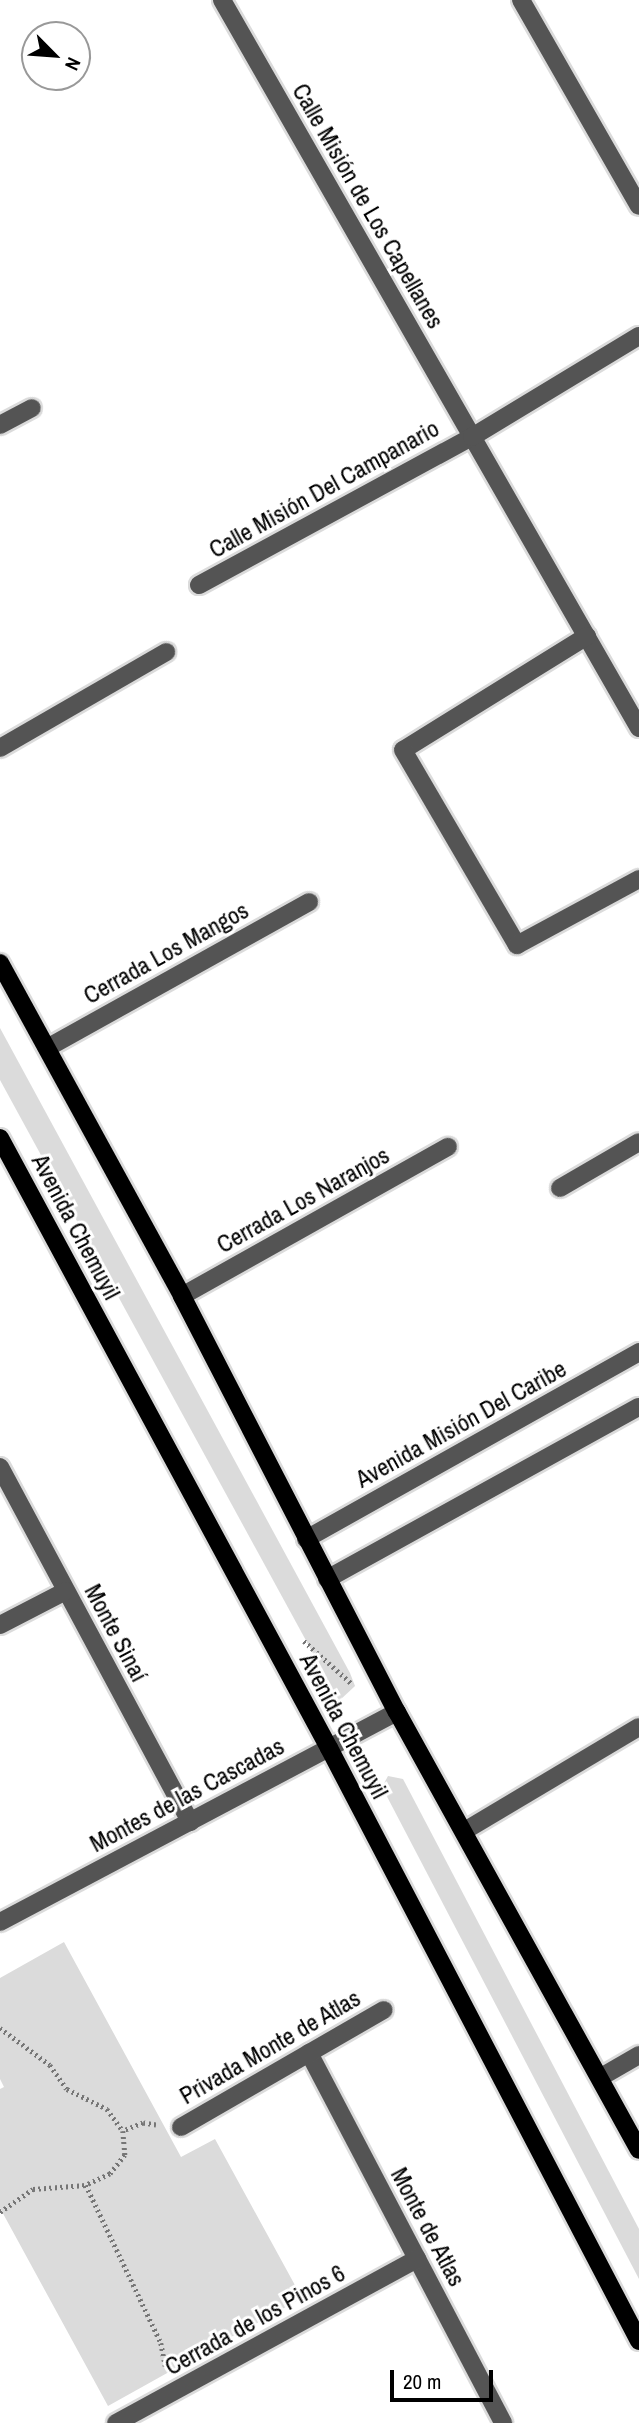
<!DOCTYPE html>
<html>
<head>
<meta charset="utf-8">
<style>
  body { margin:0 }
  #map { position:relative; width:639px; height:2423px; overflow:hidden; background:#fff; font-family:"Archivo Narrow",sans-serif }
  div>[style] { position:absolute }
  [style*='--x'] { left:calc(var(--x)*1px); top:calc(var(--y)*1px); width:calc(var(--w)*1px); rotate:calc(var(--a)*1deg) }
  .green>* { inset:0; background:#dbdbdb }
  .path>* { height:4.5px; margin-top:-2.25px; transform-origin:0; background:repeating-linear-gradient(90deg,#767676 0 2px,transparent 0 5.5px) }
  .roads { filter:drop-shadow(2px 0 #dbdbdb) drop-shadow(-2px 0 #dbdbdb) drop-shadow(0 2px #dbdbdb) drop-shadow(0 -2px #dbdbdb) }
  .minor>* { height:18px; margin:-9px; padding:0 9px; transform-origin:9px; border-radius:9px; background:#545454 }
  .major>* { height:18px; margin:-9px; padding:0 9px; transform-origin:9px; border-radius:9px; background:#000 }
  span { translate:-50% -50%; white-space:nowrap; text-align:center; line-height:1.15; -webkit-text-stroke:6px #fff; paint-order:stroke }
  .street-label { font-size:24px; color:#000 }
  .north { position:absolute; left:21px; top:21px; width:70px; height:70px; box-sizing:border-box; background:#fff; border:2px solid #999; border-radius:50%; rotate:115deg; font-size:19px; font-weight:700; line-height:28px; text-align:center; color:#000 }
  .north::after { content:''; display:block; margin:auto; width:24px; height:32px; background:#000; clip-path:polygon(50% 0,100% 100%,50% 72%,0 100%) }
  .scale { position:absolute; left:390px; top:2370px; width:103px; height:32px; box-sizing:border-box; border:4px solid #000; border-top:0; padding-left:9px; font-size:21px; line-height:24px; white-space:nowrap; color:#000; -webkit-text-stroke:5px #fff; paint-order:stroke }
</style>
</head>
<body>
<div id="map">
  <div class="green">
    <div style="clip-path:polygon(0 1028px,350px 1673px,355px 1686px,339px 1701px,0 1080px)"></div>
    <div style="clip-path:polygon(388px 1776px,403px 1779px,639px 2229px,639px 2279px,382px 1787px)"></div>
    <div style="clip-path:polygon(64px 1942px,181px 2157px,215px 2139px,302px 2298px,108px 2406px,0 2208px,0 2089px,4px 2087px,0 2079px,0 1978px)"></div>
  </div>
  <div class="path">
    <div style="--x:304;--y:1641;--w:63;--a:41.8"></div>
    <div style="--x:0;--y:2028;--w:62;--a:36.5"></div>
    <div style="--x:50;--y:2065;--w:29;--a:55"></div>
    <div style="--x:67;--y:2089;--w:45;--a:26.6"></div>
    <div style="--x:107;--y:2109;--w:27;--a:54"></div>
    <div style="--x:156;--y:2125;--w:13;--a:-171"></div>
    <div style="--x:143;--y:2123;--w:22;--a:158"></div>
    <div style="--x:123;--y:2131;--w:24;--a:85"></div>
    <div style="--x:125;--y:2155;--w:24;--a:128"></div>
    <div style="--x:110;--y:2174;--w:26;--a:155"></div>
    <div style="--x:86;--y:2185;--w:175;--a:64.6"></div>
    <div style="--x:161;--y:2343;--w:25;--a:79"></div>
    <div style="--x:0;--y:2212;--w:40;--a:-34.9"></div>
    <div style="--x:33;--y:2189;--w:53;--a:-4.3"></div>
  </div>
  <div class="roads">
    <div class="minor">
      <div style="--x:222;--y:0;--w:839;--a:60.2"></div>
      <div style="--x:521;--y:0;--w:237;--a:60.2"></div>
      <div style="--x:0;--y:425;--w:36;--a:-28"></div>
      <div style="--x:199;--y:585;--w:311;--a:-28.5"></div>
      <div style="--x:472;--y:437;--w:195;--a:-31.2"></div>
      <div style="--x:587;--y:636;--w:216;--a:148.2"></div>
      <div style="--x:403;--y:750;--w:226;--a:59.7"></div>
      <div style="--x:517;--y:945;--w:139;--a:-28.4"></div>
      <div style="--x:0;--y:748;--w:192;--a:-30"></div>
      <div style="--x:47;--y:1048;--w:300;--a:-29.1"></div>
      <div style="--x:560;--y:1188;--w:91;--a:-30.2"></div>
      <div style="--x:182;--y:1296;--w:305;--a:-29.3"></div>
      <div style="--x:0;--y:1467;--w:403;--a:61.8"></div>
      <div style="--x:306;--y:1539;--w:382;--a:-29.3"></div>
      <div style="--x:327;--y:1579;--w:356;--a:-28.9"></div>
      <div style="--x:0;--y:1625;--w:74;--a:-27.3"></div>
      <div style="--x:466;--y:1830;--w:201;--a:-30.8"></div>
      <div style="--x:0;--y:1922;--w:449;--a:-27.9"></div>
      <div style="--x:309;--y:2053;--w:418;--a:62.3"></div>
      <div style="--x:601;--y:2077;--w:44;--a:-30.1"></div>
      <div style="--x:181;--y:2127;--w:234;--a:-30"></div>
      <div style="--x:116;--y:2423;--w:343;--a:-28.6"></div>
    </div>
    <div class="major">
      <div style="--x:0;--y:963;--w:379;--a:61.3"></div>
      <div style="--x:182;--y:1296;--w:468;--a:62.7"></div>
      <div style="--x:397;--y:1712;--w:500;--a:61.08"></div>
      <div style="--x:0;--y:1138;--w:693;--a:61.66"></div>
      <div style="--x:329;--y:1748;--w:669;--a:62.4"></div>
    </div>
  </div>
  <div class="street-label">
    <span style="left:368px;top:206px;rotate:60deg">Calle Misión de Los Capellanes</span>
    <span style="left:324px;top:489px;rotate:-29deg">Calle Misión Del Campanario</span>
    <span style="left:166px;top:953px;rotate:-29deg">Cerrada Los Mangos</span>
    <span style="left:303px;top:1200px;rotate:-29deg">Cerrada Los Naranjos</span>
    <span style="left:76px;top:1227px;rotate:62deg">Avenida Chemuyil</span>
    <span style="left:461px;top:1424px;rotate:-29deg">Avenida Misión Del Caribe</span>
    <span style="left:116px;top:1633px;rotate:62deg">Monte Sinaí</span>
    <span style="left:344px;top:1726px;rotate:62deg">Avenida Chemuyil</span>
    <span style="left:187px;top:1795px;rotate:-28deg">Montes de las Cascadas</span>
    <span style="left:270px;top:2047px;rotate:-30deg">Privada Monte de Atlas</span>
    <span style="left:428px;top:2227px;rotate:62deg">Monte de Atlas</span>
    <span style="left:255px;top:2320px;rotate:-29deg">Cerrada de los Pinos 6</span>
  </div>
  <div class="north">N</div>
  <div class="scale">20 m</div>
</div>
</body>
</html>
